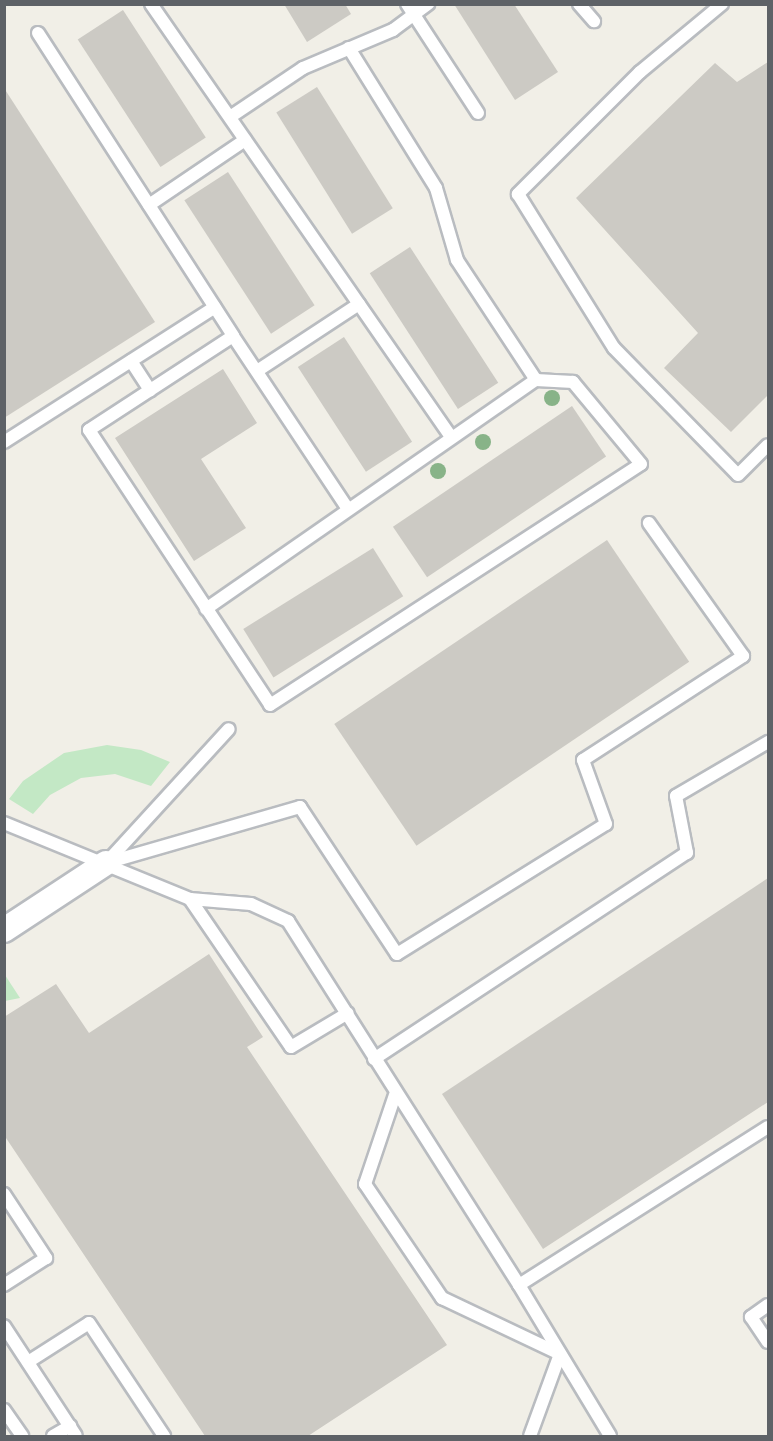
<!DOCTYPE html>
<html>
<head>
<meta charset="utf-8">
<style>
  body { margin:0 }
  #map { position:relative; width:773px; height:1441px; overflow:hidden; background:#f1efe7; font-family:Lato,sans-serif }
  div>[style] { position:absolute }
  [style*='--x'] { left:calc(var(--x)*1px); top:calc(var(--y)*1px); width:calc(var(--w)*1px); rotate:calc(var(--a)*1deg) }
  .green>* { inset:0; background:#c3e8c5 }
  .building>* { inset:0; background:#cccac4; transform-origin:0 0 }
  .roads { filter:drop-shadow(2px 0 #b9bcc0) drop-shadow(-2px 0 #b9bcc0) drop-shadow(0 2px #b9bcc0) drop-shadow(0 -2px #b9bcc0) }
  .lane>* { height:12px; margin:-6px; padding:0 6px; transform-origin:6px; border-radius:6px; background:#fff }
  .street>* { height:24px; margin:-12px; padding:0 12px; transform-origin:12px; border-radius:12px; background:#fff }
  .trees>* { width:16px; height:16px; margin:-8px; border-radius:50%; background:#88b388 }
  span { translate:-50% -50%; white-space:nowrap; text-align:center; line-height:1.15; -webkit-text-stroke:4.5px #fff; paint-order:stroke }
  .frame { position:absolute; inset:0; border:6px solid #5e6267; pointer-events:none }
</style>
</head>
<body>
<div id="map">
  <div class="green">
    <div style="clip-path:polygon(107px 745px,141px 750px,170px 762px,151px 786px,115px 774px,81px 778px,50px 795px,33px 814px,9px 799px,23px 781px,64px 753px)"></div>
    <div style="clip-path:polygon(4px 975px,5px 975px,20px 998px,5px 1001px)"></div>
  </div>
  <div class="building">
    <div style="clip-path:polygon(284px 4px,345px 4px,351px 14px,307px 42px)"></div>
    <div style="clip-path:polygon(454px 4px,514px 4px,558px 72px,515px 100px)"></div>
    <div style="left:123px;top:10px;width:152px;height:54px;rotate:57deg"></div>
    <div style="clip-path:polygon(768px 62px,768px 395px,731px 432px,664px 368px,698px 333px,576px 198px,715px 63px,737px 82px)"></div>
    <div style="left:317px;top:87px;width:143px;height:48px;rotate:58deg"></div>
    <div style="clip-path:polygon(4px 88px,155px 322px,4px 418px)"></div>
    <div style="left:228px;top:172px;width:159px;height:52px;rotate:57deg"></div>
    <div style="left:410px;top:247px;width:162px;height:48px;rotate:57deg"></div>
    <div style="left:344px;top:337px;width:125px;height:55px;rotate:57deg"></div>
    <div style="clip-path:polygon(223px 369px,257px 423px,201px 459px,246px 528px,194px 561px,115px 438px)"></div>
    <div style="left:572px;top:406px;width:61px;height:216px;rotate:56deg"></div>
    <div style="left:607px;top:540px;width:147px;height:329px;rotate:56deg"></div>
    <div style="left:373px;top:548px;width:57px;height:153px;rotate:58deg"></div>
    <div style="clip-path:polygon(768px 878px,768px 1102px,543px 1249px,442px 1094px)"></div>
    <div style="clip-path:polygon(209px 954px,263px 1037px,247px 1047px,447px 1345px,308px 1436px,205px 1436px,4px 1135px,4px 1017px,56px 984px,89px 1033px)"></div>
  </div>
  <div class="roads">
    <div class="lane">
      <div style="--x:151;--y:4;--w:527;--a:55.28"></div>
      <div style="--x:407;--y:4;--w:130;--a:56.9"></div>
      <div style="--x:579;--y:4;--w:23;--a:49"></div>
      <div style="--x:722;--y:4;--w:107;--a:140.3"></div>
      <div style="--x:640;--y:72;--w:173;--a:135"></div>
      <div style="--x:518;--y:194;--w:181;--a:58.1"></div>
      <div style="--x:614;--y:348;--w:177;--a:45.7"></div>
      <div style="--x:738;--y:475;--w:42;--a:-45"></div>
      <div style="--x:38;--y:33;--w:360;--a:57.2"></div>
      <div style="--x:233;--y:336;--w:172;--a:146.9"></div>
      <div style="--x:89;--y:430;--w:329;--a:56.6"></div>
      <div style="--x:270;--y:705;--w:442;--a:-33"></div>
      <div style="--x:641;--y:464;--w:107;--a:-129.7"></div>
      <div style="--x:573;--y:382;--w:37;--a:-177"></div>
      <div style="--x:536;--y:380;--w:144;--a:-123.4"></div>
      <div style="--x:457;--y:260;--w:75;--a:-106.3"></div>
      <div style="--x:436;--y:188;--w:165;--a:-121.9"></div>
      <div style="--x:230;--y:117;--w:88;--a:-33.9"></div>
      <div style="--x:303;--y:68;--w:98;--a:-22.9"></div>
      <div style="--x:393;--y:30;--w:44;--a:-36.6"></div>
      <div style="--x:149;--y:205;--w:116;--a:-34.1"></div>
      <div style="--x:233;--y:336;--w:208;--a:56.4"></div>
      <div style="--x:131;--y:361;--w:35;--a:57"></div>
      <div style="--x:257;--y:371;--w:122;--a:-33.3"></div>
      <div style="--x:4;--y:442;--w:250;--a:-32.6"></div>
      <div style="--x:206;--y:609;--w:402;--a:-34.8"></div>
      <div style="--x:4;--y:823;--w:201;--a:22.2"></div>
      <div style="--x:190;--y:899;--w:61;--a:4.7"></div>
      <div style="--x:251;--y:904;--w:41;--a:24.7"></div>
      <div style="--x:288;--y:921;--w:431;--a:57.6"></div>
      <div style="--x:519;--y:1285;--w:176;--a:58.9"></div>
      <div style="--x:107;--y:862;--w:180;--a:-47.5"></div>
      <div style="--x:106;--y:863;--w:202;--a:-16.1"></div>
      <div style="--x:300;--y:807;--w:176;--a:56.6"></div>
      <div style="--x:397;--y:954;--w:246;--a:-31.9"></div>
      <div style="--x:606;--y:824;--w:68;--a:-109.8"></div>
      <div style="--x:583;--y:760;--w:191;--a:-33"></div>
      <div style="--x:743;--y:656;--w:163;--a:-125.3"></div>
      <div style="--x:190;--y:899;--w:179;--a:55.7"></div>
      <div style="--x:291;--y:1047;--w:66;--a:-30.8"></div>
      <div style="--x:374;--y:1059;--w:375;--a:-33.4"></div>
      <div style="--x:687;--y:853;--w:58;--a:-100.9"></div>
      <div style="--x:676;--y:796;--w:107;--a:-30.4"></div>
      <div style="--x:395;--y:1095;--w:94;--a:108.6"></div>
      <div style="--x:365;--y:1184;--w:138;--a:56"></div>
      <div style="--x:442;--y:1298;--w:131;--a:25.4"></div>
      <div style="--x:560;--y:1354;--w:87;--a:110.1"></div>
      <div style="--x:4;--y:1194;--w:77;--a:56.7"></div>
      <div style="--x:46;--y:1258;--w:50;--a:147.3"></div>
      <div style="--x:519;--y:1285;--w:295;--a:-32.4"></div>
      <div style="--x:768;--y:1305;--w:21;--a:145"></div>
      <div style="--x:751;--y:1317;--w:30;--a:56"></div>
      <div style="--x:4;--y:1326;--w:131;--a:56.8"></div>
      <div style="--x:28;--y:1362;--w:72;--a:-32.6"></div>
      <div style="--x:89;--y:1323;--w:136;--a:56.4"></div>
      <div style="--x:4;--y:1410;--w:32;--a:55"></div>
      <div style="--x:53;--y:1436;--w:20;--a:-30"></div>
    </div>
    <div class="street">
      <div style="--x:4;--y:930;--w:122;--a:-33.3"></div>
    </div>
  </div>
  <div class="trees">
    <div style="left:552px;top:398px"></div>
    <div style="left:483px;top:442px"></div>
    <div style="left:438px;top:471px"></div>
  </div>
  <div class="frame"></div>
</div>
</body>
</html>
